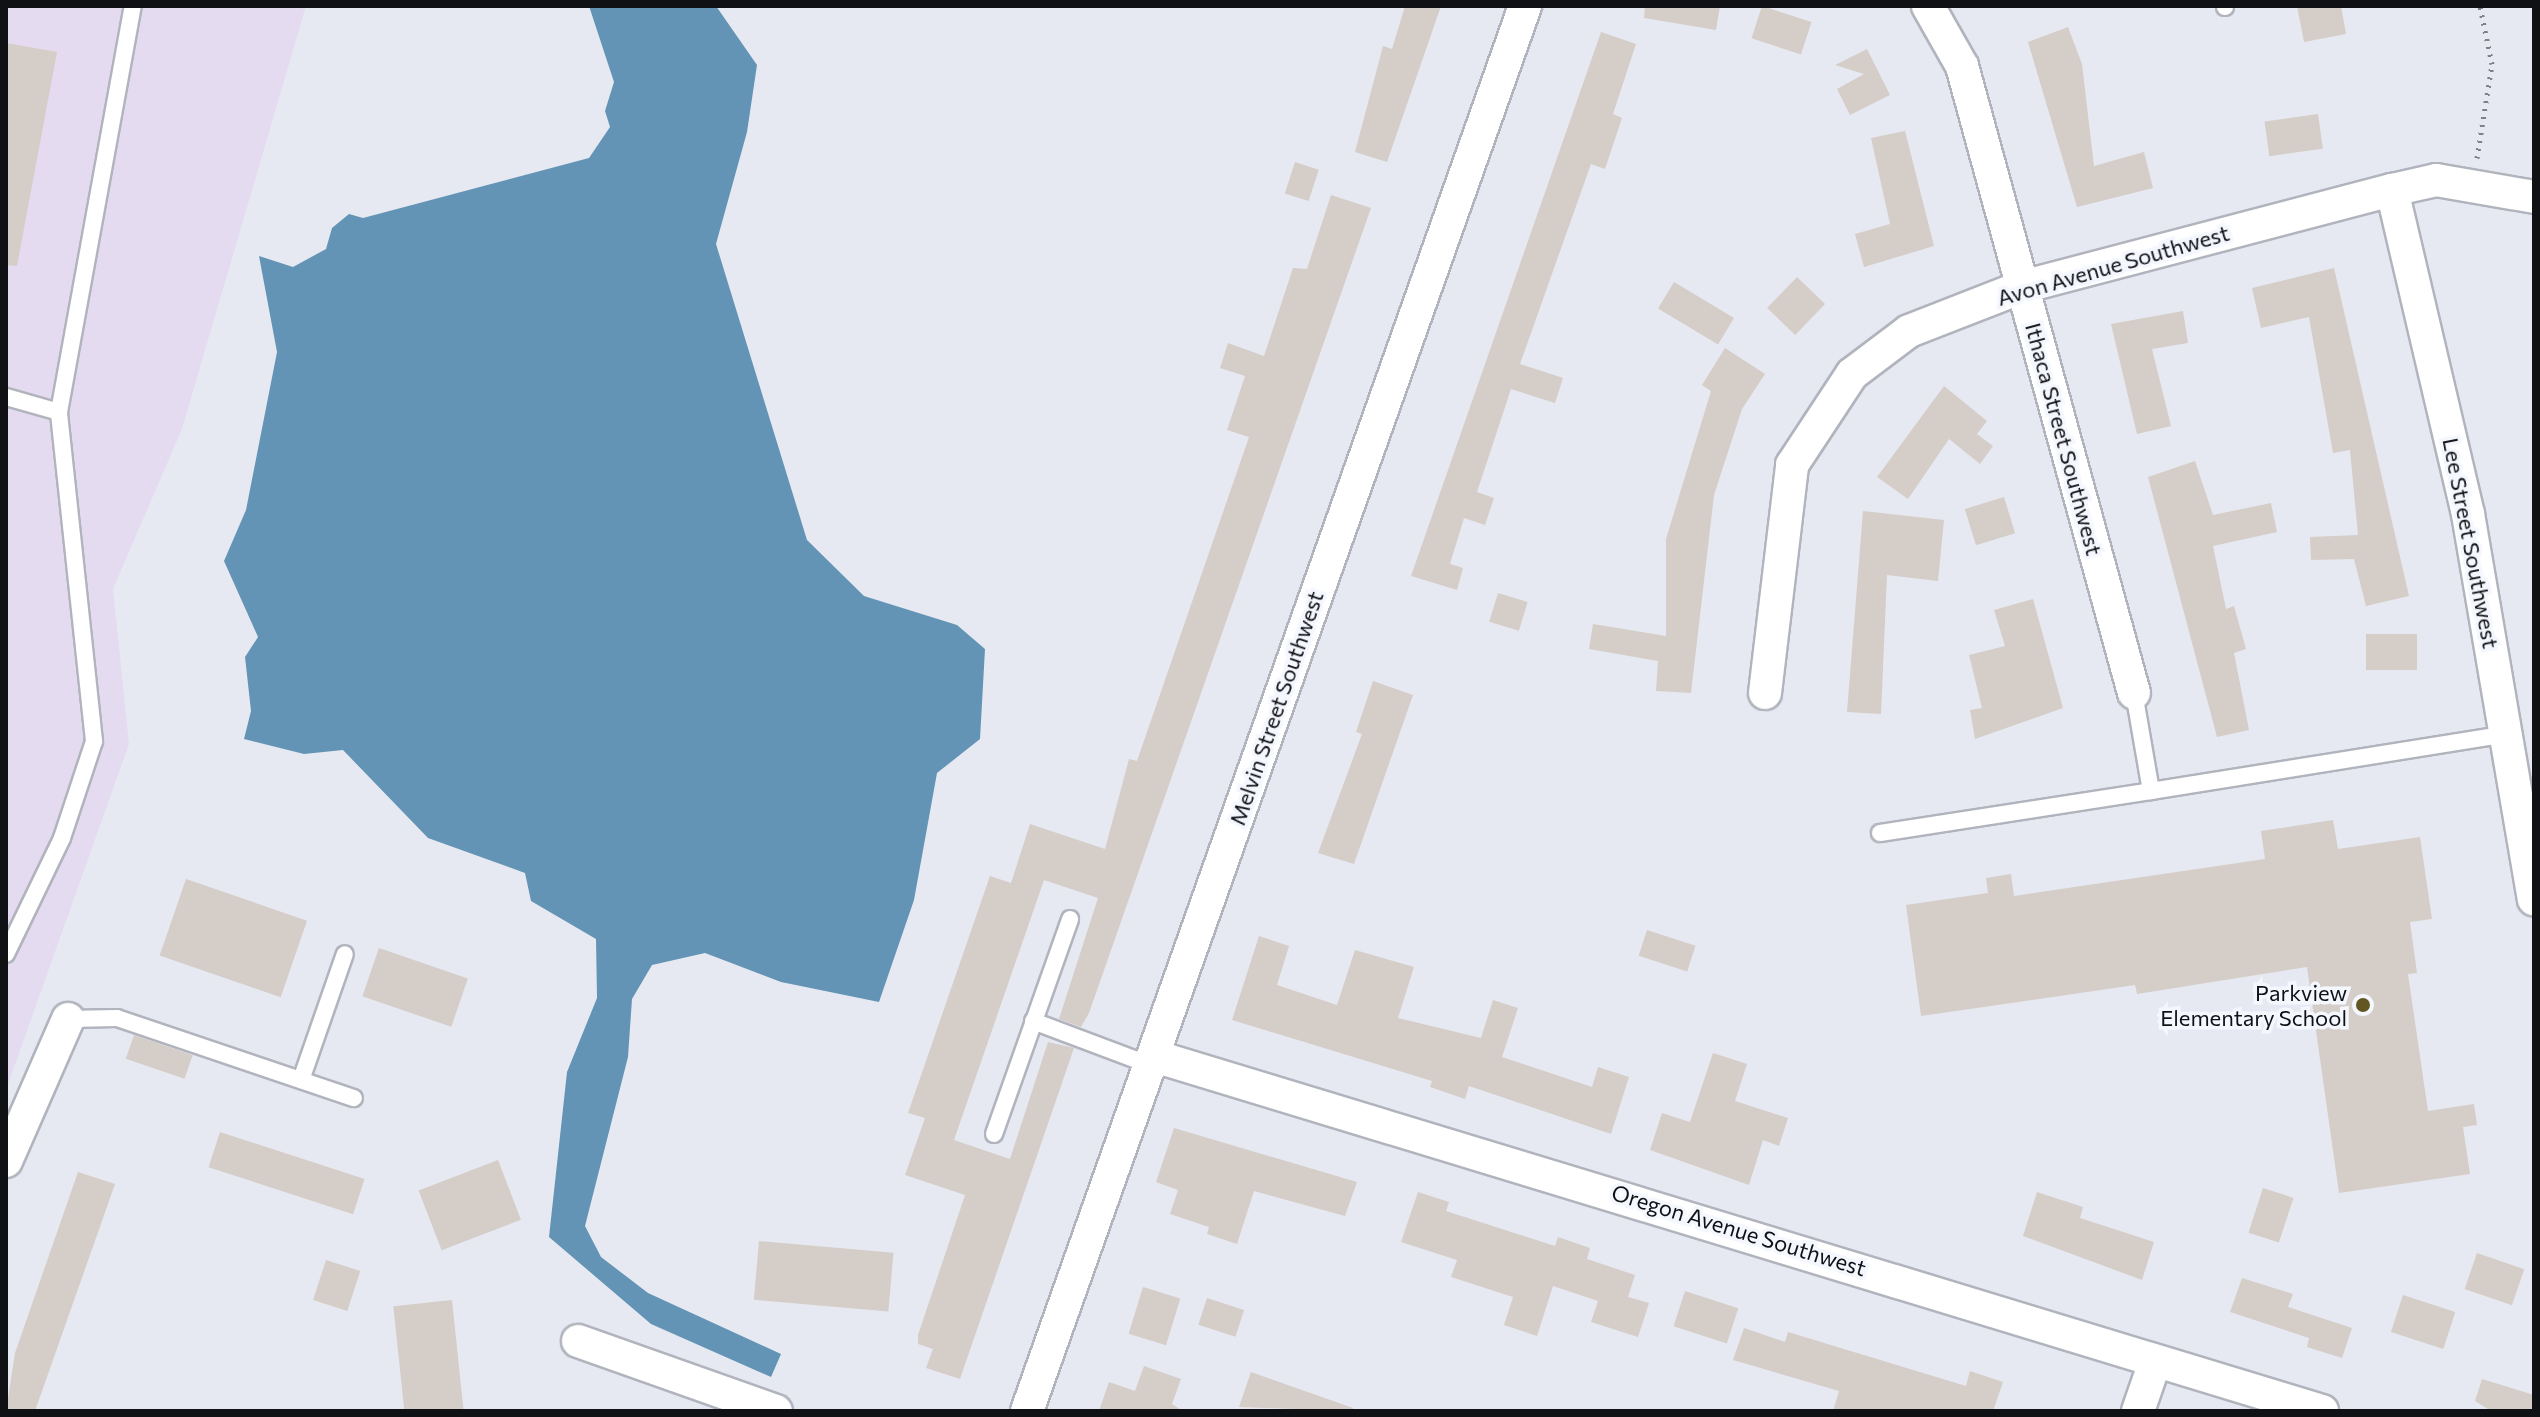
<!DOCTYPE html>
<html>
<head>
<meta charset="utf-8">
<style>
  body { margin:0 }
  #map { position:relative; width:2540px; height:1417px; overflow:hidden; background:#e6e9f2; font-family:Commissioner,sans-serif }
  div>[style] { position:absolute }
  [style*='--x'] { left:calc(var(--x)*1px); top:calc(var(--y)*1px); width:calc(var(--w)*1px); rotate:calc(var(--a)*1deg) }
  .industrial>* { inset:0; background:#e4dbf1 }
  .water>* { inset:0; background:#6394b5 }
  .building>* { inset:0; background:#d5cdc7; transform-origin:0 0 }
  .path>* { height:5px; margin-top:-2.5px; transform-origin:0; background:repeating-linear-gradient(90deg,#7f8187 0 2px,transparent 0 8px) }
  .roads { filter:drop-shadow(2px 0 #b1b4bd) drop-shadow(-2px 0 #b1b4bd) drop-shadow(0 2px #b1b4bd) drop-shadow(0 -2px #b1b4bd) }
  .lane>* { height:16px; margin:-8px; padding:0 8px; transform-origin:8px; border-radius:8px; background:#fff }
  .street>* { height:32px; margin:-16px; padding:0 16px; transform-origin:16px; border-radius:16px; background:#fff }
  .dots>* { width:22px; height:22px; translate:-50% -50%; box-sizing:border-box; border:4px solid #f4f7fe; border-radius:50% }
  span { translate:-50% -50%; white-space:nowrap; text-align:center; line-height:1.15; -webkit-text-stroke:7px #f4f7fe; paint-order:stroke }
  .street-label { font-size:22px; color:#101114 }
  .poi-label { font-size:22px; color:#101114 }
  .right { translate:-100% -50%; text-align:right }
  .frame { position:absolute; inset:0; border:8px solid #101114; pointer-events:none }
</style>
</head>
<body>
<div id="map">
  <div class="industrial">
    <div style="clip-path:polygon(6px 6px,306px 6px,182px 429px,113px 589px,129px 744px,6px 1090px)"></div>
  </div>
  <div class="water">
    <div style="clip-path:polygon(589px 6px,716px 6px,757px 65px,747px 132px,716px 244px,807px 540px,864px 596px,957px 625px,985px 649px,980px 739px,937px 773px,914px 900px,879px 1002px,781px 982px,705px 953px,652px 965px,632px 999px,628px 1057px,585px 1226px,601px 1257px,648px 1293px,781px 1354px,771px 1377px,651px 1324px,549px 1237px,567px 1072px,597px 998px,596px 939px,531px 901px,525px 873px,428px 838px,343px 750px,304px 754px,244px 739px,251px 711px,245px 657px,258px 637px,224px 561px,246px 510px,277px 352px,259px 256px,293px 267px,326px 249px,332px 228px,349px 214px,363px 218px,589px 158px,610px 127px,605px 111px,614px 82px)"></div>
  </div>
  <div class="building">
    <div style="clip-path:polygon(1405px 6px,1441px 6px,1387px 162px,1355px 152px,1383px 46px,1392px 49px)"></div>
    <div style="clip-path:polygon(1645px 6px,1720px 6px,1716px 30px,1644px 18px)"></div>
    <div style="left:1762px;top:6px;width:52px;height:34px;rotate:18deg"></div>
    <div style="clip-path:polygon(2297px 6px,2341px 6px,2346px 34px,2304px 42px)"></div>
    <div style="clip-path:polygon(2068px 27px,2082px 64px,2094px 166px,2144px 152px,2153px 188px,2077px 207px,2028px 42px)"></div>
    <div style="clip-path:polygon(1601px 32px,1636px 44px,1613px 114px,1622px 118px,1605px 169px,1591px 164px,1520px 364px,1563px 378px,1555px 403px,1511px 389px,1477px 492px,1494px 498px,1485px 525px,1464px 518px,1450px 564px,1463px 568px,1457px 590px,1411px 576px)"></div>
    <div style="clip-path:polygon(6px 43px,57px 52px,17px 266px,6px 265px)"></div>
    <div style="clip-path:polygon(1867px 49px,1890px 95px,1850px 115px,1837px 89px,1864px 74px,1835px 65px)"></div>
    <div style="left:2318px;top:114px;width:35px;height:54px;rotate:82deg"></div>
    <div style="clip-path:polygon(1905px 131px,1934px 246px,1864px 267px,1855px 234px,1890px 224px,1871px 138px)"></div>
    <div style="left:1295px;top:162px;width:25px;height:33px;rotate:18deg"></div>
    <div style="clip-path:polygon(1331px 195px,1371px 208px,1089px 1013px,1081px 1027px,1059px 1019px,1098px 898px,1044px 880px,954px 1140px,1010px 1159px,1048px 1042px,1074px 1048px,960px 1379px,926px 1368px,933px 1349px,918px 1344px,918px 1335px,965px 1195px,905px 1175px,925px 1118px,908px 1113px,990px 876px,1011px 883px,1030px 824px,1105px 849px,1129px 759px,1137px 761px,1249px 437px,1227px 430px,1245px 376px,1220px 368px,1228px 343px,1264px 356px,1293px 268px,1307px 269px)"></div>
    <div style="clip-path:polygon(2334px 268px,2409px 596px,2366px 606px,2354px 559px,2311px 560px,2310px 537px,2358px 535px,2350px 450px,2333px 453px,2309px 317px,2261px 328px,2252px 288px)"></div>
    <div style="left:1797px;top:277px;width:39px;height:43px;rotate:44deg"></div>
    <div style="left:1674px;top:282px;width:70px;height:31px;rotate:31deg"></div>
    <div style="clip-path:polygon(2183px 311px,2188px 343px,2152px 349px,2171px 426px,2137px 434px,2111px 324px)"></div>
    <div style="clip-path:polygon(1725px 348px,1765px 374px,1742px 409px,1714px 495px,1691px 693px,1656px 691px,1658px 661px,1589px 649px,1593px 624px,1666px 636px,1666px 539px,1711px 391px,1702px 385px)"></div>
    <div style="clip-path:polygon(1944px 386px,1987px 421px,1977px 434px,1993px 446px,1980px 464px,1949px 439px,1908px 499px,1877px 477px)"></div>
    <div style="clip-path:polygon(2195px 461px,2213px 515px,2271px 503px,2277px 532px,2213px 546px,2226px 609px,2234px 606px,2246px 649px,2234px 653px,2249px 730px,2217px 737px,2148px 477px)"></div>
    <div style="left:2004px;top:497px;width:38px;height:41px;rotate:73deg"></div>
    <div style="clip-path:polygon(1863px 511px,1944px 520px,1938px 581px,1887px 575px,1881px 714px,1847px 712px)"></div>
    <div style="left:1498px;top:593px;width:31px;height:30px;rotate:17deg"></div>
    <div style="clip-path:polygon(2033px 599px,2063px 708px,1975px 739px,1970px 710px,1982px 708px,1969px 655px,2005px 646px,1994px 610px)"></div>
    <div style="left:2366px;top:634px;width:51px;height:36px"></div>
    <div style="clip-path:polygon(1373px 681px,1413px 695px,1354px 864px,1318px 853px,1362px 734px,1356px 732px)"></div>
    <div style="clip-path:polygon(2333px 820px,2338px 849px,2420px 837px,2432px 919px,2410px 922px,2417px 973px,2408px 974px,2428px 1111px,2474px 1104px,2477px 1125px,2463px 1127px,2470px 1174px,2339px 1193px,2307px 967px,2137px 994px,2135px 985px,1921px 1016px,1906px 905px,1988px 893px,1986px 878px,2011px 874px,2014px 896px,2265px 859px,2261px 831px)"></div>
    <div style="left:186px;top:879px;width:128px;height:81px;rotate:19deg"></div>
    <div style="left:1647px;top:930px;width:51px;height:27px;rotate:18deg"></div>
    <div style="clip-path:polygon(1259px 936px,1289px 946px,1277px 985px,1337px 1005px,1355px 950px,1414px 967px,1398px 1018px,1481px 1038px,1493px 1000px,1518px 1008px,1502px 1057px,1592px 1087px,1598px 1067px,1629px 1077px,1611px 1134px,1469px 1086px,1465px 1099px,1430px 1087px,1432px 1081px,1232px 1020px)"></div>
    <div style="left:379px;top:948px;width:94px;height:51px;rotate:19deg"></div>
    <div style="left:134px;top:1035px;width:62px;height:25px;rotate:19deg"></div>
    <div style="clip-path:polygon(1713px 1053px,1747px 1064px,1735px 1101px,1788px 1118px,1779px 1146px,1763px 1140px,1749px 1185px,1650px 1150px,1662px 1113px,1690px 1122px)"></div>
    <div style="clip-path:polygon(1174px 1128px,1357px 1182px,1345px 1216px,1254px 1191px,1237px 1244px,1207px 1234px,1209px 1227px,1170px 1214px,1178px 1190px,1156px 1182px)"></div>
    <div style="left:220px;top:1132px;width:152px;height:37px;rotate:18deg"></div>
    <div style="left:498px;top:1160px;width:64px;height:85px;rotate:69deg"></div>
    <div style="clip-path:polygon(78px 1172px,115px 1184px,35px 1411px,6px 1411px,15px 1353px)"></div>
    <div style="left:2263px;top:1188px;width:32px;height:47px;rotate:18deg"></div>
    <div style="clip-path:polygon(1418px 1192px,1449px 1202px,1446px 1211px,1555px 1246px,1558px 1237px,1590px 1248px,1587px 1259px,1635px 1275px,1628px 1297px,1649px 1303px,1638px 1337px,1591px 1322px,1598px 1301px,1553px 1286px,1537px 1336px,1504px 1325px,1513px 1297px,1451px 1277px,1457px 1260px,1401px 1242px)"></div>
    <div style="clip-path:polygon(2037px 1192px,2083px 1207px,2080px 1218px,2154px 1242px,2142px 1280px,2023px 1236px)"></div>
    <div style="left:759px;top:1241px;width:135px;height:59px;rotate:5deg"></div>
    <div style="left:2477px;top:1253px;width:50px;height:38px;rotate:19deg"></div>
    <div style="left:326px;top:1260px;width:36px;height:42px;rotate:18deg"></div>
    <div style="clip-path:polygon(2242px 1278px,2293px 1294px,2288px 1307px,2352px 1328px,2342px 1358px,2307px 1347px,2309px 1338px,2230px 1312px)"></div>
    <div style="left:1143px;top:1287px;width:39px;height:49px;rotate:17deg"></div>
    <div style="left:1685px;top:1291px;width:56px;height:37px;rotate:18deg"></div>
    <div style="left:2403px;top:1295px;width:55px;height:39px;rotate:18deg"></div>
    <div style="left:1207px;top:1298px;width:39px;height:28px;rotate:18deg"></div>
    <div style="left:452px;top:1300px;width:112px;height:59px;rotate:84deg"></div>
    <div style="clip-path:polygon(1744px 1328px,1785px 1342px,1788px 1332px,1966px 1386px,1970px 1371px,2003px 1382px,1993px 1411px,1833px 1411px,1839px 1391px,1733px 1360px)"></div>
    <div style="clip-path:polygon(1144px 1366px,1181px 1379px,1172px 1404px,1183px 1411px,1099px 1411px,1109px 1382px,1135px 1391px)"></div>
    <div style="clip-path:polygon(1251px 1372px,1353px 1408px,1352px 1411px,1239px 1407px)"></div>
    <div style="clip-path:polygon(2482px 1379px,2534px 1395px,2534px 1411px,2491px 1411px,2475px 1401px)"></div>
  </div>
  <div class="path">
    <div style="--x:2477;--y:158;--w:95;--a:-80.9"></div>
    <div style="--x:2492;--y:64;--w:59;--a:-101.7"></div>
  </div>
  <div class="roads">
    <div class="lane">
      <div style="--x:2225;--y:7;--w:1;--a:-90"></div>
      <div style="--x:6;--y:397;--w:55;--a:15.8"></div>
      <div style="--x:59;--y:412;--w:413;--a:-79.7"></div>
      <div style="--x:2151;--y:791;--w:360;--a:-9.1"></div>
      <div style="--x:1880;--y:833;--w:274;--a:-8.8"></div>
      <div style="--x:2151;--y:791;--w:99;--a:-99.8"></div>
      <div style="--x:6;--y:954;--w:129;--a:-64.2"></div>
      <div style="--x:62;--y:838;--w:102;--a:-71.7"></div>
      <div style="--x:94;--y:741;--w:331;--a:-96.1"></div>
      <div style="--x:68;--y:1019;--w:49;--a:-1.2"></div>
      <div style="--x:117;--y:1018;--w:250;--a:18.7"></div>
      <div style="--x:1033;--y:1021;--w:125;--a:20.6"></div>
      <div style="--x:301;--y:1080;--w:133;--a:-70.8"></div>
      <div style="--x:994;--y:1134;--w:228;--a:-70.5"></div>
    </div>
    <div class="street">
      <div style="--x:1928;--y:6;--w:69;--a:60.5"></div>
      <div style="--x:1962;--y:66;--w:650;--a:74.66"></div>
      <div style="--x:2392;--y:190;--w:333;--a:76.8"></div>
      <div style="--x:2468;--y:514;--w:391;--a:80.3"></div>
      <div style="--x:1765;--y:693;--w:230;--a:-83.2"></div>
      <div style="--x:1792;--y:465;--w:109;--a:-56.6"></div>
      <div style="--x:1852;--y:374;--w:71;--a:-37"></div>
      <div style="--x:1909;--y:331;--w:121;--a:-21.3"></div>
      <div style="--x:2022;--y:287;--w:383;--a:-14.7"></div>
      <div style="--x:2392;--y:190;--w:45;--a:-12.8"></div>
      <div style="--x:2436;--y:180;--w:99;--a:9.8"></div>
      <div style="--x:1154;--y:1056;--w:1221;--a:16.91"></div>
      <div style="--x:6;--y:1161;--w:155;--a:-66.4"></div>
      <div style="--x:578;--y:1341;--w:210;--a:19.5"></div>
      <div style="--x:1027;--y:1411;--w:1491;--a:-70.48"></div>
      <div style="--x:2138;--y:1411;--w:52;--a:-70.9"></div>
    </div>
  </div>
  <div class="dots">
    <div style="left:2363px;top:1005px;background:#645623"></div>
  </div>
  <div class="street-label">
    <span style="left:2113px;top:265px;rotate:-16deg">Avon Avenue Southwest</span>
    <span style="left:2064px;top:439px;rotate:75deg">Ithaca Street Southwest</span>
    <span style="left:2471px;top:543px;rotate:79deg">Lee Street Southwest</span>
    <span style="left:1276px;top:708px;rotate:-71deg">Melvin Street Southwest</span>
    <span style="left:1739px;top:1230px;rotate:17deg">Oregon Avenue Southwest</span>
  </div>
  <div class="poi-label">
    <span class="right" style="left:2347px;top:1005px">Parkview<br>Elementary School</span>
  </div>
  <div class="frame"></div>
</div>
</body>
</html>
